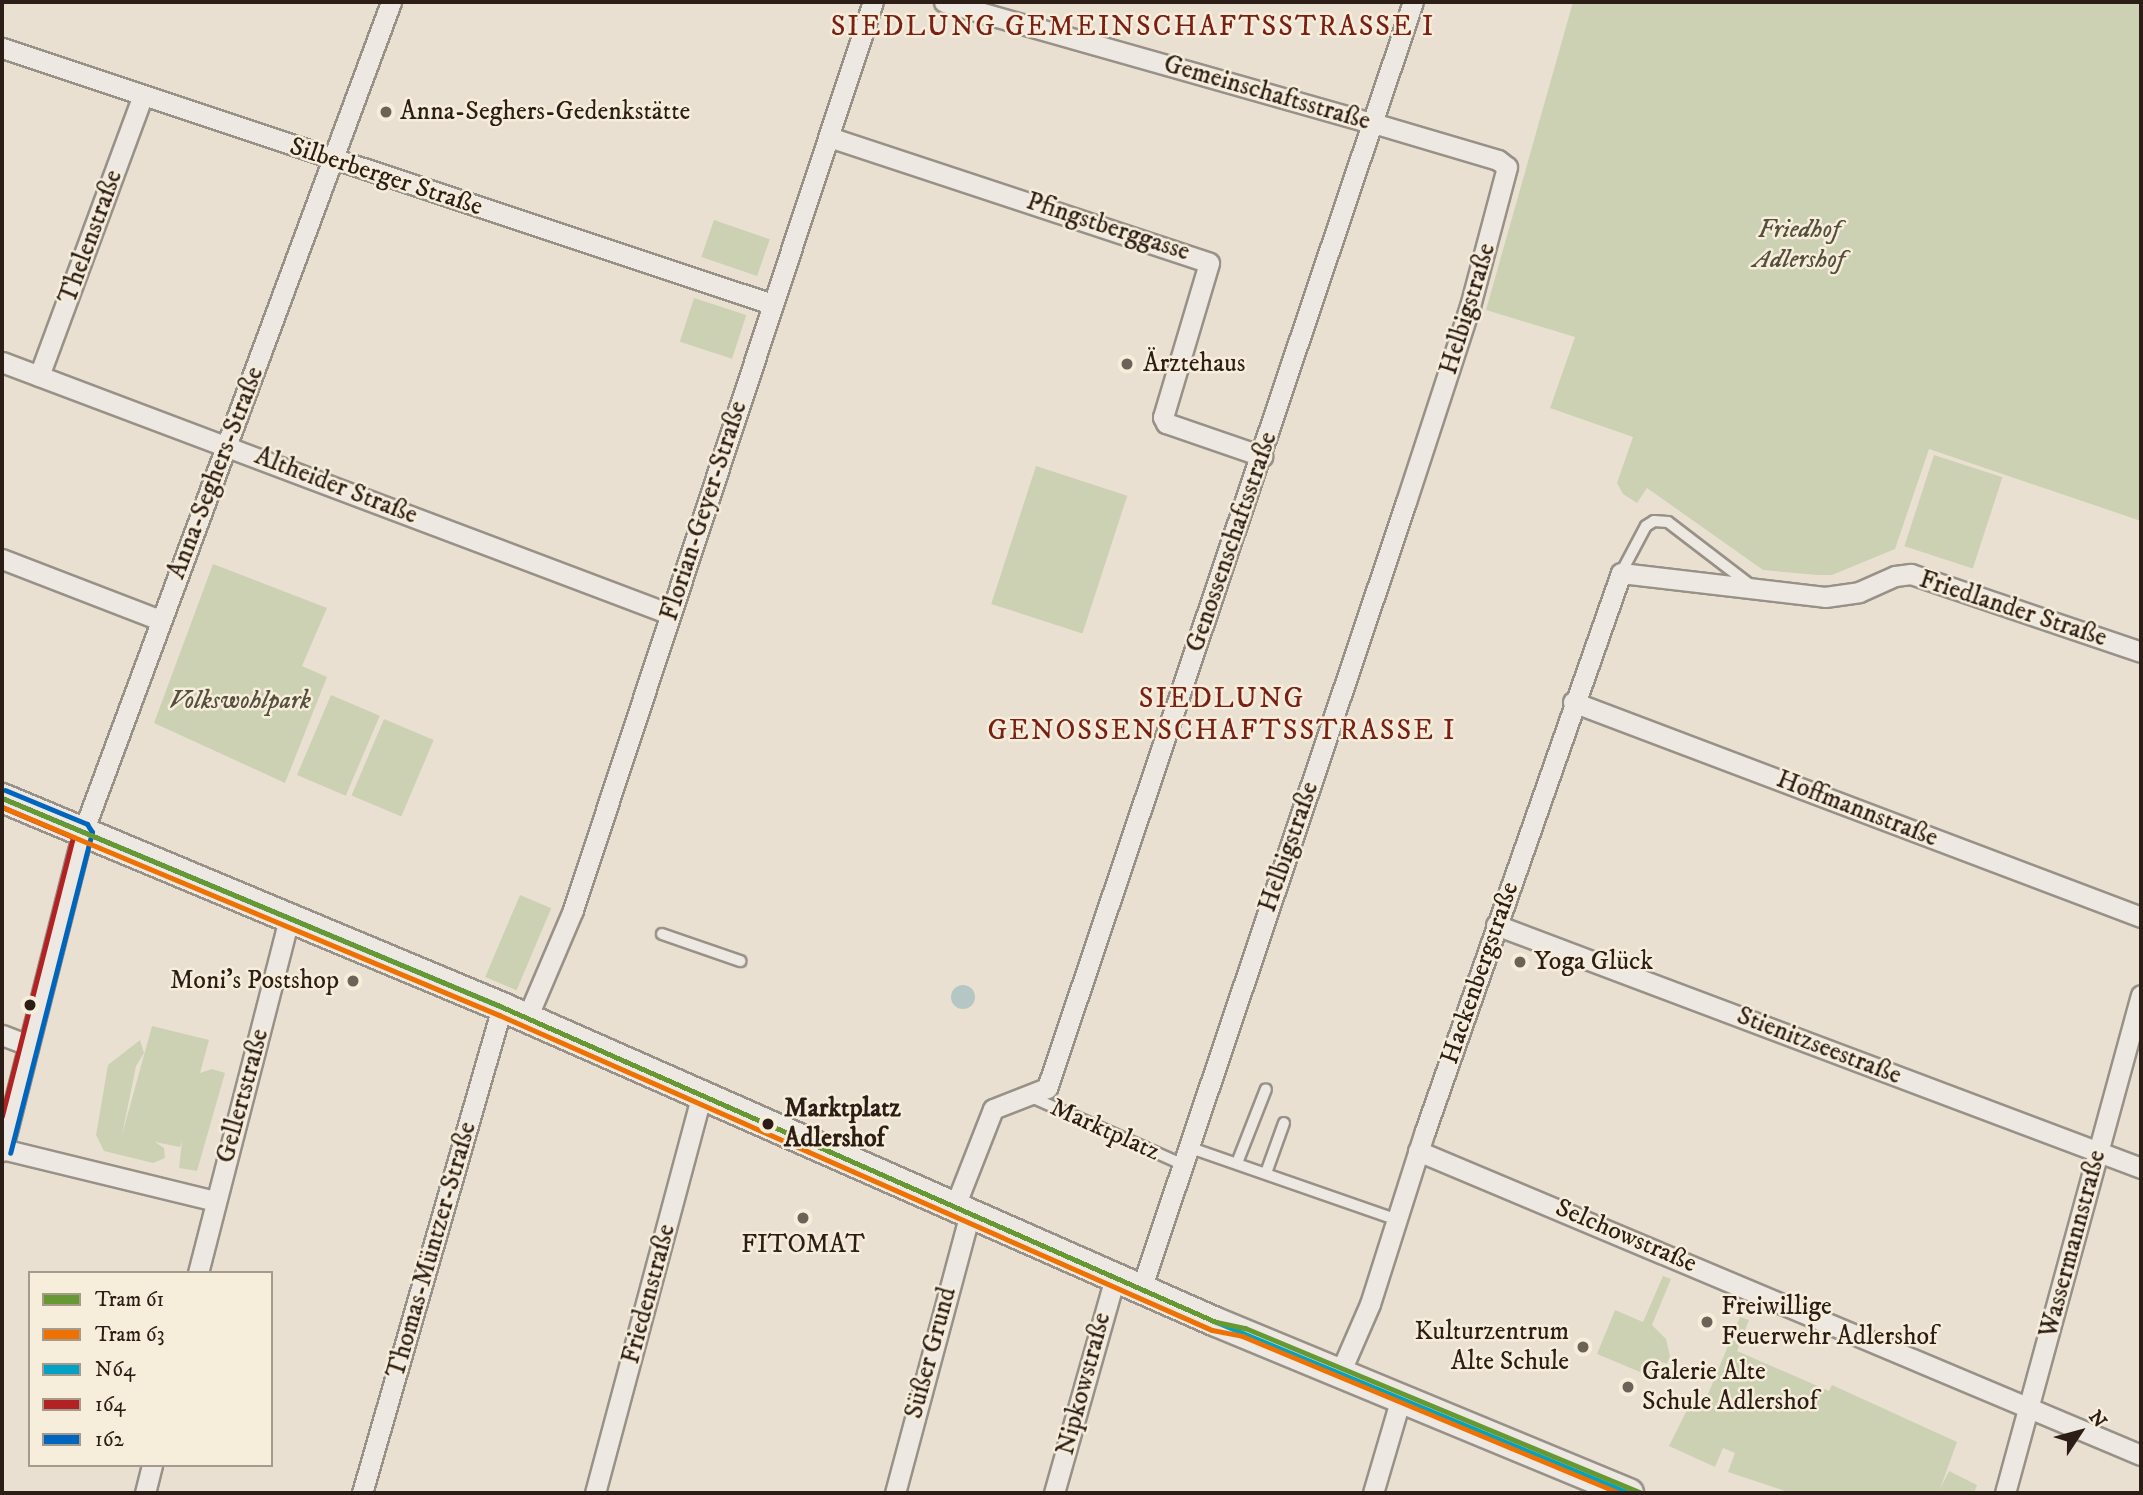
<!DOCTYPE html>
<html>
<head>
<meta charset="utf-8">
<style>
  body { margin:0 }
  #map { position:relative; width:2143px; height:1495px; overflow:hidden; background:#e9e0d2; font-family:"IM FELL DW Pica",serif }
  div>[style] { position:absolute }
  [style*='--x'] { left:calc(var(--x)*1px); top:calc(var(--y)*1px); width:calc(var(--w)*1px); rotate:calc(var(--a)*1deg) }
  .green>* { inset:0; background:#ccd1b3; transform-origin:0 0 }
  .water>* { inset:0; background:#b5c7c5 }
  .round { border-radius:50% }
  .roads { filter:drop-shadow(2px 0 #989188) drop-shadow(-2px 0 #989188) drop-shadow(0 2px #989188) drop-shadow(0 -2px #989188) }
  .lane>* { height:10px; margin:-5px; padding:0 5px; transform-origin:5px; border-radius:5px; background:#ede8e1 }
  .street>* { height:19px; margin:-9.5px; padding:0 9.5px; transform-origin:9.5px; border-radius:9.5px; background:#ede8e1 }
  .secondary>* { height:28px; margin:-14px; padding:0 14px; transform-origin:14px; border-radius:14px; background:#ede8e1 }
  .bus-1>* { height:5px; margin:-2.5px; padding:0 2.5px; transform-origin:2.5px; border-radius:2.5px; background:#02a2c5 }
  .bus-2>* { height:5px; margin:-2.5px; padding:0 2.5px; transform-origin:2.5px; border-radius:2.5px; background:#b22222 }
  .bus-3>* { height:5px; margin:-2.5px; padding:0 2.5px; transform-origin:2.5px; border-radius:2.5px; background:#0065bd }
  .tram-1>* { height:5px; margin:-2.5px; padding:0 2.5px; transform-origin:2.5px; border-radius:2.5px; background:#693 }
  .tram-2>* { height:5px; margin:-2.5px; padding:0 2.5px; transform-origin:2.5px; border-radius:2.5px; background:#ee7203 }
  .dots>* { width:19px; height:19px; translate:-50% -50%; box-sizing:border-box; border:4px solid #f7eddb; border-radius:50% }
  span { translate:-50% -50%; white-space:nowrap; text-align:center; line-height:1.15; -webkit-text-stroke:5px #f7eddb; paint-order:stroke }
  .street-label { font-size:26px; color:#2c1e16 }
  .poi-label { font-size:26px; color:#2c1e16 }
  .left { translate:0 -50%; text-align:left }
  .right { translate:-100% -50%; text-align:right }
  .park-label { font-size:26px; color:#55503e; font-style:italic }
  .stop-label { font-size:26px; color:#2c1e16; font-weight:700 }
  .neighbourhood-label { font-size:28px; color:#7a1f14; letter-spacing:2px }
  .frame { position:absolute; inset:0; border:4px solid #2c1e16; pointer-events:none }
  .legend { position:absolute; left:28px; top:1271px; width:245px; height:196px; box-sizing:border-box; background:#f7eddb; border:2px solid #a69a8c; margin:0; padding:9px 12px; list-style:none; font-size:21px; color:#2c1e16 }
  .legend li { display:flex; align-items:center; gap:14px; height:35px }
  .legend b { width:35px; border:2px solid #a69a8c }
  .north { position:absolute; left:2045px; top:1397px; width:70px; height:70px; -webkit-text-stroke:5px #f7eddb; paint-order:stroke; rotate:54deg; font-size:19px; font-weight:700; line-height:28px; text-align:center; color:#2c1e16 }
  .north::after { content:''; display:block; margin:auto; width:24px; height:32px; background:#2c1e16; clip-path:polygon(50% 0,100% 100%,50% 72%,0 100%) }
</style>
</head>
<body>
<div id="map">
  <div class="green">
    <div style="clip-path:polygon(1573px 2px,2141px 2px,2141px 521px,1929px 449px,1895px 549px,1832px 575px,1817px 575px,1763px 570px,1647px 488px,1637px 503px,1623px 494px,1617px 483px,1633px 437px,1550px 408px,1575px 337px,1486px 310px)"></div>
    <div style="left:714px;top:220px;width:59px;height:39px;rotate:19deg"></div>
    <div style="left:694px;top:298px;width:55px;height:46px;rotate:18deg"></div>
    <div style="left:1934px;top:455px;width:72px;height:96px;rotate:18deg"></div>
    <div style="left:1036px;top:466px;width:96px;height:145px;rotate:18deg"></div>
    <div style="clip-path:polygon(213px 564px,327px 608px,302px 666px,327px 677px,285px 783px,154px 723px)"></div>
    <div style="left:331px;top:695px;width:53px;height:87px;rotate:23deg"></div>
    <div style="left:384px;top:719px;width:54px;height:83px;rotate:23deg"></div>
    <div style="left:520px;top:895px;width:34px;height:89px;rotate:23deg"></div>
    <div style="clip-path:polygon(152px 1026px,209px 1040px,200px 1073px,212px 1069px,225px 1073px,197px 1171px,179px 1168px,182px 1141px,180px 1147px,155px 1142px,164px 1148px,165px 1158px,153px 1163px,104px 1151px,96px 1135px,108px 1065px,140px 1040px,144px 1053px,136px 1066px,122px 1135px)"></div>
    <div style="clip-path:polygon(1663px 1276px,1671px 1279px,1652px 1325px,1666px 1339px,1670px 1356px,1667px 1364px,1659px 1361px,1652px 1377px,1597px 1354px,1615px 1310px,1643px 1322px)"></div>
    <div style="clip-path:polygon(1740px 1317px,1749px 1320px,1737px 1351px,1829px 1391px,1832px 1385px,1957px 1442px,1940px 1489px,1949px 1471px,1977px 1485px,1974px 1493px,1791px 1493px,1728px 1472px,1735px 1453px,1723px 1448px,1715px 1467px,1669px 1446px,1689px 1406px,1701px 1411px)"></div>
  </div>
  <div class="water">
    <div class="round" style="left:951px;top:985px;width:24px;height:24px"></div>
  </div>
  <div class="roads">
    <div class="lane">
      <div style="--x:1621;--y:573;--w:53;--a:-62"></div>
      <div style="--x:1646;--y:526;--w:9;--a:-32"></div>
      <div style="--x:1654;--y:521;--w:14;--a:4"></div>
      <div style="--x:1668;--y:522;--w:102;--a:37.4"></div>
      <div style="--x:662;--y:934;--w:83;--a:19.1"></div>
      <div style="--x:1029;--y:1096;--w:167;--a:24"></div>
      <div style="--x:1188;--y:1147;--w:219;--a:19.2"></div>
      <div style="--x:1237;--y:1163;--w:79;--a:-68.6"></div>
      <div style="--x:1266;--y:1173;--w:53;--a:-70.2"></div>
    </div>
    <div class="street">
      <div style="--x:944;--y:2;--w:446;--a:15.8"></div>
      <div style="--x:1373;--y:123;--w:130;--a:16.5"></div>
      <div style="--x:1498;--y:160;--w:11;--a:38"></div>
      <div style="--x:1507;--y:167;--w:144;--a:104.9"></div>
      <div style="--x:1470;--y:306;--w:206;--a:108.1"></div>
      <div style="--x:1406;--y:502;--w:827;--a:108.61"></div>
      <div style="--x:2;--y:48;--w:811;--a:18.39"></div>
      <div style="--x:829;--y:137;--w:400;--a:18.3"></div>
      <div style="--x:1209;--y:263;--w:161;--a:106.6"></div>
      <div style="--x:1163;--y:417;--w:7;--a:63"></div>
      <div style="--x:1166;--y:423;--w:102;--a:19"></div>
      <div style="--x:2;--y:362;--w:714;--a:20.67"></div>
      <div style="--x:39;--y:376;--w:297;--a:-69.7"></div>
      <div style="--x:2;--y:559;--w:169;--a:21.1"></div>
      <div style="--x:1573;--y:702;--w:607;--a:20.73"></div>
      <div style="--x:1496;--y:925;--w:689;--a:20.64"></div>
      <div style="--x:527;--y:1018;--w:117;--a:-66.9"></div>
      <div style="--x:573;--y:910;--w:956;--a:-71.72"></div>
      <div style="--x:2;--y:1035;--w:28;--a:21"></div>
      <div style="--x:2;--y:1149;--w:219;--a:13.7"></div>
      <div style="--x:2;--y:1151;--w:329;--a:-75.8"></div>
      <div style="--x:83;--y:832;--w:885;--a:-69.64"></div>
      <div style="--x:1418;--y:1151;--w:784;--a:22.81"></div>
      <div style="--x:955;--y:1206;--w:104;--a:-68.6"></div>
      <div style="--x:993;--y:1109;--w:58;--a:-21.3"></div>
      <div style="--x:1047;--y:1088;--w:1146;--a:-71.38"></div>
      <div style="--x:198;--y:1273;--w:366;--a:-75.6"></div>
      <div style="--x:1340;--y:1373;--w:75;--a:-66.5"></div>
      <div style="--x:1370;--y:1304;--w:182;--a:-72.4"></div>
      <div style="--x:1425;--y:1131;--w:591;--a:-70.65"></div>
      <div style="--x:1621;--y:573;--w:205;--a:6.7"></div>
      <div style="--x:1825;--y:597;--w:34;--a:-8"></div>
      <div style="--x:1859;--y:592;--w:39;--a:-24"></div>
      <div style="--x:1895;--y:576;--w:16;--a:-7"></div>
      <div style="--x:1911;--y:574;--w:243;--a:18.7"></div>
      <div style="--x:145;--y:1493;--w:29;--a:-76"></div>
      <div style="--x:362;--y:1493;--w:506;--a:-73.93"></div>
      <div style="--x:595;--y:1493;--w:412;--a:-75"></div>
      <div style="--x:895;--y:1493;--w:290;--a:-75"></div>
      <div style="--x:1054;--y:1493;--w:228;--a:-74.2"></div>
      <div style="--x:1373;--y:1493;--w:99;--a:-73.6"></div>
      <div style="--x:2005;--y:1493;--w:516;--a:-74.73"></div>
    </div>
    <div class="secondary">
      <div style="--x:2;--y:798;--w:542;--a:22.68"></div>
      <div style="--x:502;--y:1007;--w:780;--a:23.81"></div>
      <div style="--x:1216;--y:1322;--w:447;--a:22.5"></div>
    </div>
  </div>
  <div class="bus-1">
    <div style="--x:2;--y:798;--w:542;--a:22.68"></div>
    <div style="--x:502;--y:1007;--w:780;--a:23.81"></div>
    <div style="--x:1216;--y:1322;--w:447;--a:22.5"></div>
  </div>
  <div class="bus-2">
    <div style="--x:2;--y:807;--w:77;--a:22.9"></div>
    <div style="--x:73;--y:837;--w:288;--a:104.3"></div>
  </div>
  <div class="bus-3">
    <div style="--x:5;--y:790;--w:89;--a:22.5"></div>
    <div style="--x:87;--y:824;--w:9;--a:58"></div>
    <div style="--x:92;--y:832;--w:331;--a:104.3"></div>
  </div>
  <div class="tram-1">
    <div style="--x:2;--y:798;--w:542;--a:22.68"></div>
    <div style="--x:502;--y:1007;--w:780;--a:23.81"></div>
    <div style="--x:1216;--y:1322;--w:30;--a:12"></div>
    <div style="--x:1245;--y:1328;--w:429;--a:22.6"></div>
  </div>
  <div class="tram-2">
    <div style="--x:2;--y:807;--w:539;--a:22.71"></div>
    <div style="--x:499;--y:1015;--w:779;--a:23.84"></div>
    <div style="--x:1212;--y:1330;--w:31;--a:11"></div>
    <div style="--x:1242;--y:1336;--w:408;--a:22.6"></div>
  </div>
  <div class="dots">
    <div style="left:386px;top:112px;background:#6e6258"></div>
    <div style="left:1127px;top:364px;background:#6e6258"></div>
    <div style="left:1520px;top:962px;background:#6e6258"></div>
    <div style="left:353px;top:981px;background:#6e6258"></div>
    <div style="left:30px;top:1005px;background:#2c1e16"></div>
    <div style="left:768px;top:1124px;background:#2c1e16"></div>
    <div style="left:803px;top:1218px;background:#6e6258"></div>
    <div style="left:1707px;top:1322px;background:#6e6258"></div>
    <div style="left:1583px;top:1347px;background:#6e6258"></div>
    <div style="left:1628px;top:1387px;background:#6e6258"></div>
  </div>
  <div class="street-label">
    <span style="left:1267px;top:93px;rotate:16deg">Gemeinschaftsstraße</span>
    <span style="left:386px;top:177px;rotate:18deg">Silberberger Straße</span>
    <span style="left:1108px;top:227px;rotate:18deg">Pfingstberggasse</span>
    <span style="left:91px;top:237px;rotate:-70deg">Thelenstraße</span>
    <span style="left:1468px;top:309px;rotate:-73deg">Helbigstraße</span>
    <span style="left:216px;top:473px;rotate:-69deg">Anna-Seghers-Straße</span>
    <span style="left:336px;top:486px;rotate:21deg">Altheider Straße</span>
    <span style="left:704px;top:511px;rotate:-72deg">Florian-Geyer-Straße</span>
    <span style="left:1232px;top:542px;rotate:-71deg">Genossenschaftsstraße</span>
    <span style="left:2013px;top:609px;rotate:18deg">Friedlander Straße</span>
    <span style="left:1857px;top:809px;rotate:21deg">Hoffmannstraße</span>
    <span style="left:1289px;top:847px;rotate:-71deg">Helbigstraße</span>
    <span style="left:1480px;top:973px;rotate:-71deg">Hackenbergstraße</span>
    <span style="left:1819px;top:1046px;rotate:21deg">Stienitzseestraße</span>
    <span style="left:243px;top:1096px;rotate:-75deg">Gellertstraße</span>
    <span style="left:1105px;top:1130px;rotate:24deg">Marktplatz</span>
    <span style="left:1626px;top:1236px;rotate:23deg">Selchowstraße</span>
    <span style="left:2073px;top:1244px;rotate:-75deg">Wassermannstraße</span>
    <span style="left:432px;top:1250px;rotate:-74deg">Thomas-Müntzer-Straße</span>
    <span style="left:649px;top:1294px;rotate:-75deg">Friedenstraße</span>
    <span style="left:931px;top:1353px;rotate:-75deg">Süßer Grund</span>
    <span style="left:1084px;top:1384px;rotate:-75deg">Nipkowstraße</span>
  </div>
  <div class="poi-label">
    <span class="left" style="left:400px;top:112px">Anna-Seghers-Gedenkstätte</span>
    <span class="left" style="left:1143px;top:364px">Ärztehaus</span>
    <span class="left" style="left:1534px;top:962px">Yoga Glück</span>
    <span class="right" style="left:339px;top:981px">Moni's Postshop</span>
    <span style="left:803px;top:1245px">FITOMAT</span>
    <span class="left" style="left:1721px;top:1322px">Freiwillige<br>Feuerwehr Adlershof</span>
    <span class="right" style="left:1569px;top:1347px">Kulturzentrum<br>Alte Schule</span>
    <span class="left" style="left:1642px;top:1387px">Galerie Alte<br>Schule Adlershof</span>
  </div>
  <div class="park-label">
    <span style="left:1799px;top:245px">Friedhof<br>Adlershof</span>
    <span style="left:240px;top:701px">Volkswohlpark</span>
  </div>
  <div class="stop-label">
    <span class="left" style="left:784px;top:1124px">Marktplatz<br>Adlershof</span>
  </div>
  <div class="neighbourhood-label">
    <span style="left:1133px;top:27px">SIEDLUNG GEMEINSCHAFTSSTRASSE I</span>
    <span style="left:1222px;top:715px">SIEDLUNG<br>GENOSSENSCHAFTSSTRASSE I</span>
  </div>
  <div class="frame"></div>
  <ul class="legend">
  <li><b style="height:9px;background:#693"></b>Tram 61</li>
  <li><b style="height:9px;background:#ee7203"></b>Tram 63</li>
  <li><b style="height:9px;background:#02a2c5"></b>N64</li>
  <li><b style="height:9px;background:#b22222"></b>164</li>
  <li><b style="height:9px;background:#0065bd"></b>162</li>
  </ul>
  <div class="north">N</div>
</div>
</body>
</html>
